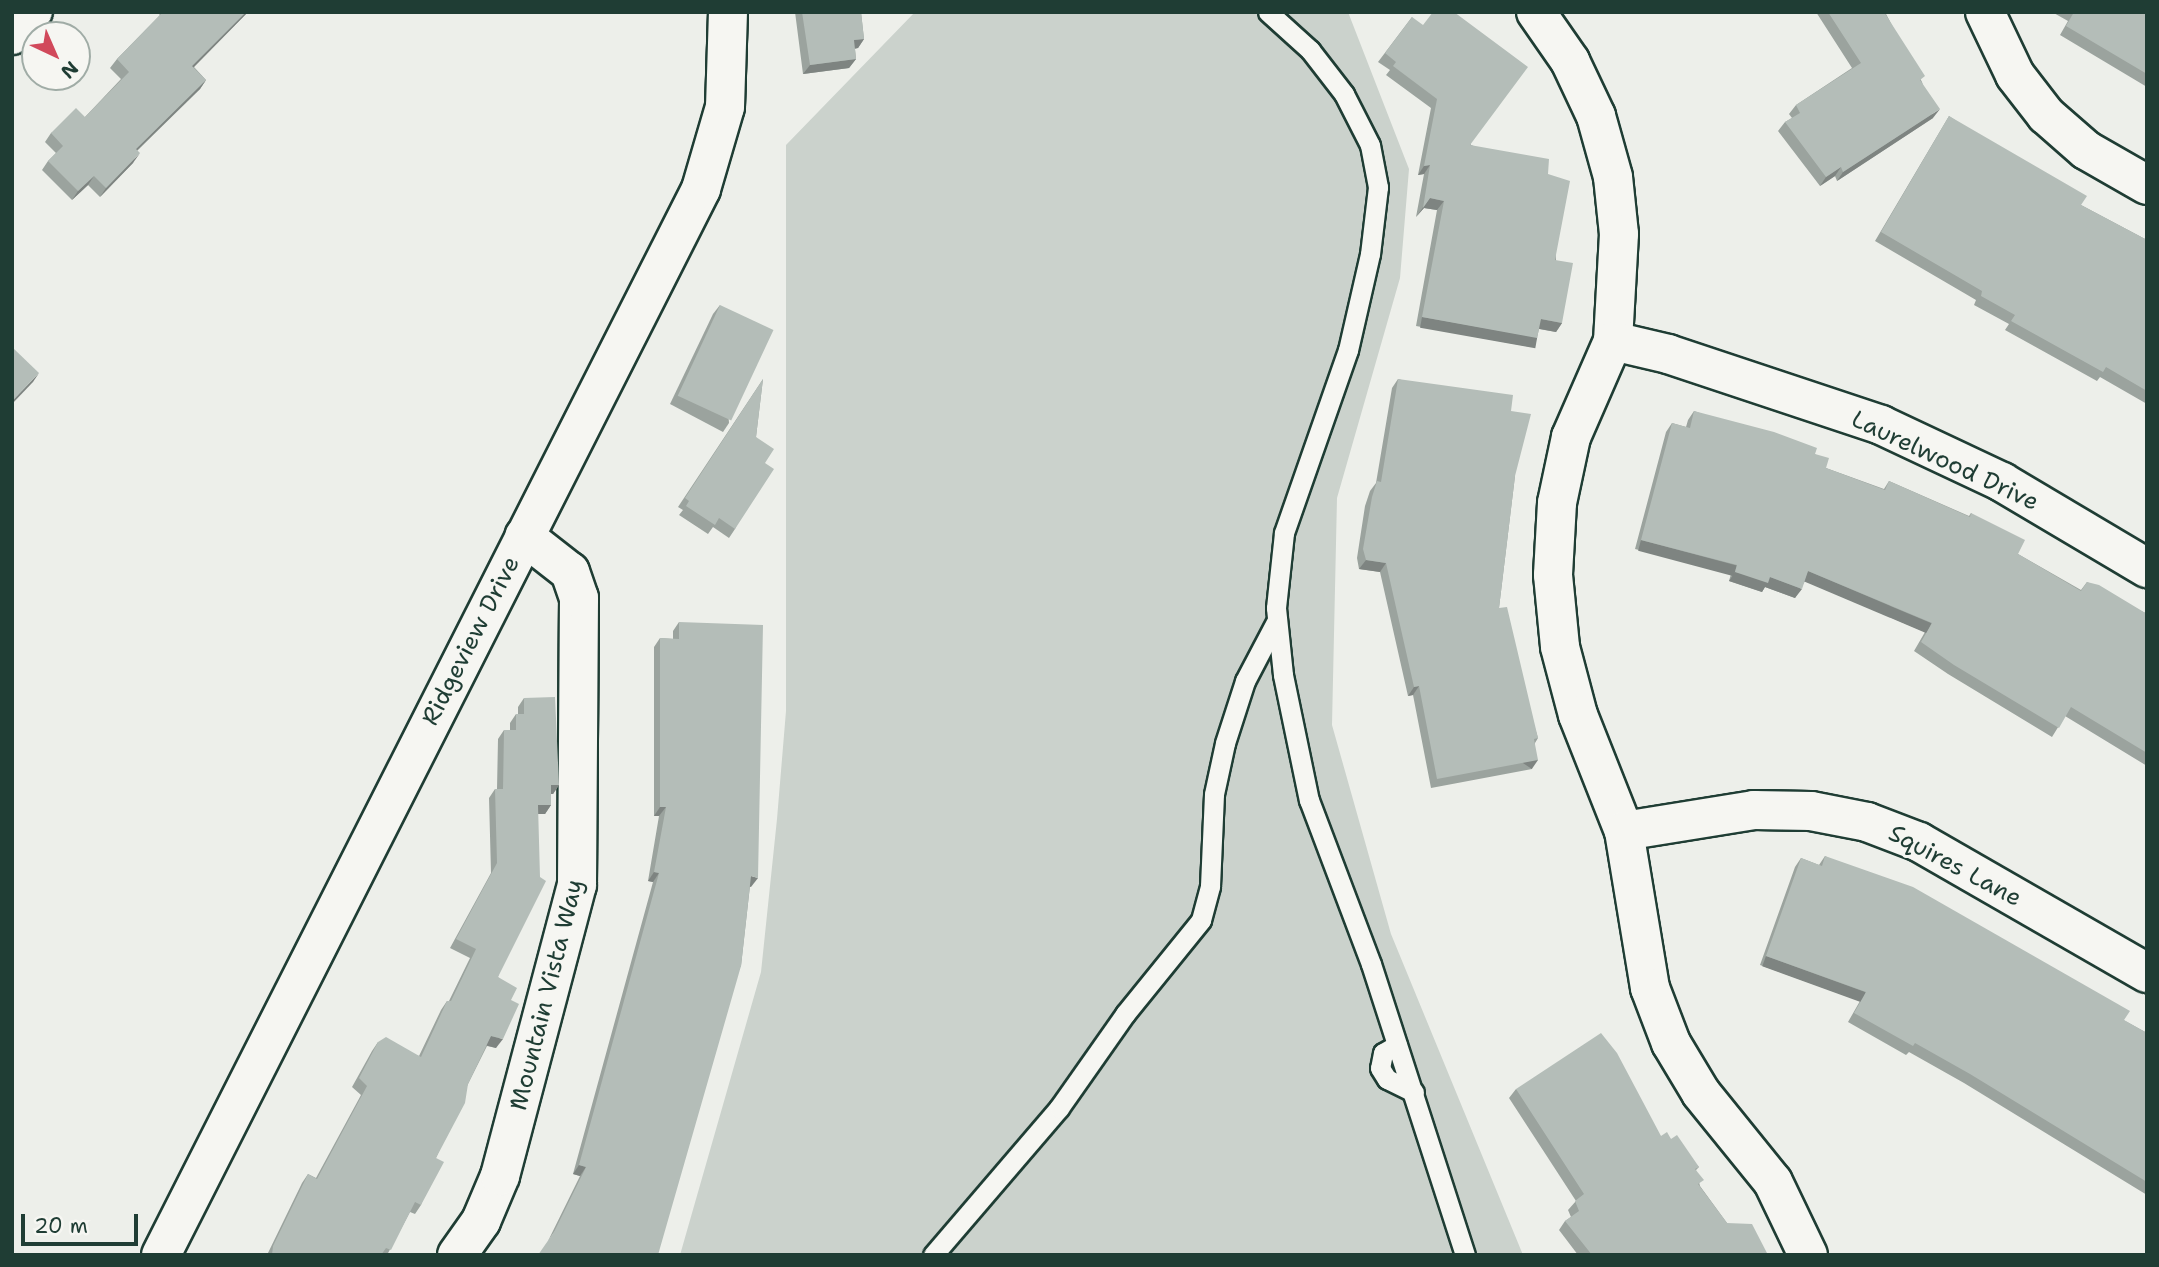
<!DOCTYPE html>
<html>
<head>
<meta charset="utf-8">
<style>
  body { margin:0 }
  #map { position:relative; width:2159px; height:1267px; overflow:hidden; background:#edefea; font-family:"Shantell Sans",sans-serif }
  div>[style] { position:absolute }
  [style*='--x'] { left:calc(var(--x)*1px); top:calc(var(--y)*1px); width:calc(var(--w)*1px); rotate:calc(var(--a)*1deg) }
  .green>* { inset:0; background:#cbd2cc }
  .roads { filter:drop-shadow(2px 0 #1f3d34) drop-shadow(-2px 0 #1f3d34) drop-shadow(0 2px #1f3d34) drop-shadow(0 -2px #1f3d34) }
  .lane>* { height:19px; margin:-9.5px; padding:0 9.5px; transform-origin:9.5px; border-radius:9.5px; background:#f6f6f2 }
  .street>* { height:38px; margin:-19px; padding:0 19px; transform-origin:19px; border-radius:19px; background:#f6f6f2 }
  .secondary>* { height:38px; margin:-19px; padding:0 19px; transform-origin:19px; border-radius:19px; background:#f6f6f2 }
  .wall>* { inset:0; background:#9ba39e }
  .shaded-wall>* { inset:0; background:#7e8481; transform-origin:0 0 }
  .building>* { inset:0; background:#b4bdb8; transform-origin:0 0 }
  span { translate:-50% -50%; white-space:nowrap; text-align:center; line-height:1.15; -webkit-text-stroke:6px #f6f6f2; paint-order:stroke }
  .street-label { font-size:24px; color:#1f3d34 }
  .frame { position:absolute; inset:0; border:14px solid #1f3d34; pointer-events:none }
  .north { position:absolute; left:21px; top:21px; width:70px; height:70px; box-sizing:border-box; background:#f6f6f2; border:2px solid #a0aca6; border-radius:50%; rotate:136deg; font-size:19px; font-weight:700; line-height:28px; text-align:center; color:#1f3d34 }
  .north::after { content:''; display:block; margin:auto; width:24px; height:32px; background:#d1495b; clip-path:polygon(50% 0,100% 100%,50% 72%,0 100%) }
  .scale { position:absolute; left:21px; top:1214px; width:117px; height:32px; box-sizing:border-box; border:4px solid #1f3d34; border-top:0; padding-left:9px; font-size:21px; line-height:24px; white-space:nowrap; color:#1f3d34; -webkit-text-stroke:5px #f6f6f2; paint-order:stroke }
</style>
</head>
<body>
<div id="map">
  <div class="green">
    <div style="clip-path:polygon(915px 12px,1348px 12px,1409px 169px,1400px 278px,1337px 498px,1332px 725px,1391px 934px,1523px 1255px,680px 1255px,761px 972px,777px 819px,786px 711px,786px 145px)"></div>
  </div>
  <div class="roads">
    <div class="lane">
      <div style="--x:1268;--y:12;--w:57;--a:42.1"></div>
      <div style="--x:1310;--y:50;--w:56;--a:52.3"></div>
      <div style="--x:1344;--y:94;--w:57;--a:63"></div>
      <div style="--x:1370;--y:145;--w:43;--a:79.2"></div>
      <div style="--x:1378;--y:187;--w:67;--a:96.8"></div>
      <div style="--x:1370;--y:254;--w:98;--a:102.9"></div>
      <div style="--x:1348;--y:350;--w:194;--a:109.3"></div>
      <div style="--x:1284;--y:533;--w:75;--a:96.1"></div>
      <div style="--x:1276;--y:608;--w:67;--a:84"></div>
      <div style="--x:1283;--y:675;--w:128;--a:78.3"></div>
      <div style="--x:1309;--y:800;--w:175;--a:69.3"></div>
      <div style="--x:1371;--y:964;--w:306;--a:72.1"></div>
      <div style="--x:1397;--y:1045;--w:16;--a:150"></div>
      <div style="--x:1383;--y:1053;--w:15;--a:101"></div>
      <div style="--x:1380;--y:1068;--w:13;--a:58"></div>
      <div style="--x:1387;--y:1079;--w:30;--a:26"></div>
      <div style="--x:933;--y:1255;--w:194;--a:-49.4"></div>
      <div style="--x:1059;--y:1108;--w:115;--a:-54.9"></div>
      <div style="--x:1125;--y:1014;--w:121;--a:-51"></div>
      <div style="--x:1201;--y:920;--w:35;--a:-75"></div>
      <div style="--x:1210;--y:886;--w:92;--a:-87.5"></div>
      <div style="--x:1214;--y:794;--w:52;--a:-77.8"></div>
      <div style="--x:1225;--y:743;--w:65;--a:-72.1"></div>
      <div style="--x:1245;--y:681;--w:69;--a:-62.3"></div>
    </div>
    <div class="street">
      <div style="--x:1536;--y:12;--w:60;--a:55.2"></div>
      <div style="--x:1570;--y:61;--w:61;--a:64.7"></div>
      <div style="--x:1596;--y:116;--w:63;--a:74.4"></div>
      <div style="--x:1613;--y:177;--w:57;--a:84"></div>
      <div style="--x:1619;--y:234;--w:107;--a:93.2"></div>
      <div style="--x:1613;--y:341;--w:105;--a:113.6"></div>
      <div style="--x:1571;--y:437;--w:67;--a:102"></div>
      <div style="--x:1557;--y:503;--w:72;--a:93.2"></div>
      <div style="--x:1553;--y:575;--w:72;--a:84.4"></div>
      <div style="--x:1560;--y:647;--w:70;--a:75.2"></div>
      <div style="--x:1578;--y:715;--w:125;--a:68.4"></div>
      <div style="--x:1624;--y:831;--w:159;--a:80.6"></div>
      <div style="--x:1650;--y:988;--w:59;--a:69.1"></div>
      <div style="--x:1671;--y:1043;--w:58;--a:59"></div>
      <div style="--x:1701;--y:1093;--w:114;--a:51"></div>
      <div style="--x:1773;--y:1182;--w:81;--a:64.4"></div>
      <div style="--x:1985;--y:12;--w:70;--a:64.5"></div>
      <div style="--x:2015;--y:75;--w:51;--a:52.2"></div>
      <div style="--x:2046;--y:115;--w:53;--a:41.2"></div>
      <div style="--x:2086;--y:150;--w:70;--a:29.8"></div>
      <div style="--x:12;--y:35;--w:31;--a:-48"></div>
      <div style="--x:1613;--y:341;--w:57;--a:13.3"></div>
      <div style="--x:1668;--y:354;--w:225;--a:18.4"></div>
      <div style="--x:1881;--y:425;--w:134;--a:25.2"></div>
      <div style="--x:2002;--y:482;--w:169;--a:30.7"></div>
      <div style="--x:1624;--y:831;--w:132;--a:-9.2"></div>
      <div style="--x:1754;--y:810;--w:57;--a:1"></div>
      <div style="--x:1811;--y:811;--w:57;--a:11.1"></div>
      <div style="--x:1867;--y:822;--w:56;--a:21"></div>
      <div style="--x:1919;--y:842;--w:263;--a:29.9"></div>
      <div style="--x:457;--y:1255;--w:42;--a:-54.8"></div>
      <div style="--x:481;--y:1221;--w:49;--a:-67.1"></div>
      <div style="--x:500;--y:1176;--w:301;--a:-75.2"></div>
      <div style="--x:577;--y:885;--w:287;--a:-89.6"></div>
      <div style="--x:579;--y:598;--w:28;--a:-109"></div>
      <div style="--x:570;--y:572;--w:58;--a:-142"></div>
    </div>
    <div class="secondary">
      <div style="--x:161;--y:1255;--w:1195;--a:-63.13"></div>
      <div style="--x:701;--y:189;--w:85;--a:-73.7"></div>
      <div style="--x:725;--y:107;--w:95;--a:-88.2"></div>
    </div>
  </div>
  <div class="wall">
    <div style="clip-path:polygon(157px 12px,248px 12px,194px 67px,206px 80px,200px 89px,137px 151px,133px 163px,100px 197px,88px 185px,72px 200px,42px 170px,48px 161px,56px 153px,45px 142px,51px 133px,85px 117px,121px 79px,110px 68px,117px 59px,160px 15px)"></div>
    <div style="clip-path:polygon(795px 12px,861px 12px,864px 39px,858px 48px,855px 49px,856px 59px,849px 68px,803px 74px)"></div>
    <div style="clip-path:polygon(1816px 12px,1885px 12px,1922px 82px,1933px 118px,1837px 181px,1835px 176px,1820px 186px,1778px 131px,1785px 122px,1792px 118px,1789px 114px,1796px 105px,1852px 68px)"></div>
    <div style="clip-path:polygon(2052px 12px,2147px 12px,2147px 87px,2060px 35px,2068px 21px)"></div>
    <div style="clip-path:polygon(1412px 17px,1471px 145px,1548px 174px,1562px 323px,1556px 332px,1539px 329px,1537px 338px,1531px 347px,1416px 326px,1437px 210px,1424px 208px,1416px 217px,1424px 174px,1418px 175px,1431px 108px,1386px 75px,1390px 70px,1378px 62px)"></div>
    <div style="clip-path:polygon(1949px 116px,2081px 205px,2147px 240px,2147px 404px,2100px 377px,2097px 381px,2005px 330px,2009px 324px,1974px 305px,1976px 300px,1875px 241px)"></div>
    <div style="clip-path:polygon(720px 305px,729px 423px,723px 432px,670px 404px,713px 314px)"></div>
    <div style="clip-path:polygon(763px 379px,756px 437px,765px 463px,735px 529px,729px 538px,713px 527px,708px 534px,679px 515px,683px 510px,678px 507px)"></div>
    <div style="clip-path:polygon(1398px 379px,1511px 411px,1515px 476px,1499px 608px,1538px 738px,1535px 743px,1532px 769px,1431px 788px,1413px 695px,1408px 696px,1380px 572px,1359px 569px,1357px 558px,1365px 506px,1370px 491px,1376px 483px,1392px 388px)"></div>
    <div style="clip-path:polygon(1694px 411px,1815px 454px,1826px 468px,1884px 489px,1889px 481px,1969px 516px,1971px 513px,2018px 554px,2081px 590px,2087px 582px,2147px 614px,2147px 766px,2065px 716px,2052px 737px,1948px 674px,1914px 651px,1925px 632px,1805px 581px,1795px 598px,1765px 587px,1762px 592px,1729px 581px,1731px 574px,1635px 549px,1666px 432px,1672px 423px,1686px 427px,1688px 420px)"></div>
    <div style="clip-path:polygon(679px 622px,751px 887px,750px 886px,741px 966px,548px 1241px,580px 1176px,573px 1174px,653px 882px,648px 881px,659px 816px,654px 816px,654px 647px,660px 638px,673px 639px,673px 631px)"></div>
    <div style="clip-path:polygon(524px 698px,559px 785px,553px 794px,551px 794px,551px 805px,545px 814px,538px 814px,498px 977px,511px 1000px,496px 1048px,487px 1046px,468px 1084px,436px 1158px,421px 1205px,415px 1214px,410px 1212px,387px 1255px,267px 1255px,302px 1183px,308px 1174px,316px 1178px,361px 1095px,352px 1087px,372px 1051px,378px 1042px,419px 1056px,441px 1010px,447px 1001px,449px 1001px,470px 958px,450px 948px,491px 873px,489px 798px,495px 789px,497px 789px,498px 739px,504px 730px,510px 730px,510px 723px,516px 714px,518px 714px,518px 707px)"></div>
    <div style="clip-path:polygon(1825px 856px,2147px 1033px,2147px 1195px,1964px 1083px,1909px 1052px,1906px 1055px,1848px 1022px,1860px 1001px,1760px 965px,1795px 867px,1801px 858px,1819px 865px)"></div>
    <div style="clip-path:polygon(1516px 1089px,1661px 1136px,1671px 1139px,1699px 1167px,1696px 1170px,1700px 1186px,1727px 1223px,1768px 1255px,1578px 1255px,1559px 1230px,1565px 1221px,1571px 1217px,1568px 1210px,1576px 1201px,1509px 1098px)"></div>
  </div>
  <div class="shaded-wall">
    <div style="clip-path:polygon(246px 12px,248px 12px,186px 75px,192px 66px)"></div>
    <div style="clip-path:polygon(864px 39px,858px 48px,848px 49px,854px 40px)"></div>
    <div style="clip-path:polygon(856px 59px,849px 68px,803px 74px,810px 65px)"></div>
    <div style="clip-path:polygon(206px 80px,200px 89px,129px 158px,136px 149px)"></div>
    <div style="clip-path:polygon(1940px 109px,1933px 118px,1837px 181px,1843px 172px)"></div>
    <div style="clip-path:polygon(140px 153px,133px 163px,100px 197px,106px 188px)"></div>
    <div style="clip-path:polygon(1430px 165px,1424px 174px,1418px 175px,1424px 166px)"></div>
    <div style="clip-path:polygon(1841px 167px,1835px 176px,1820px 186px,1826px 177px)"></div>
    <div style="clip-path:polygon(94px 176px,88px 185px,72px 200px,78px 191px)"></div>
    <div style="clip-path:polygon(1430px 198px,1444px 201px,1437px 210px,1424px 208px,1416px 217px)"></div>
    <div style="left:1422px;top:317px;width:117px;height:11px;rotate:10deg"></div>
    <div style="clip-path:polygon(1541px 319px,1562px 323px,1556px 332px,1535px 328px)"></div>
    <div style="clip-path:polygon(39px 373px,33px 382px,12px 404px,12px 401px)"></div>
    <div style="left:1641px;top:540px;width:99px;height:11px;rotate:15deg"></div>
    <div style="clip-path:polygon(1366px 560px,1386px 563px,1380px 572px,1359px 569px)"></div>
    <div style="left:1808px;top:571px;width:134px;height:11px;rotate:23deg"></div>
    <div style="clip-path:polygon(1735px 572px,1770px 577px,1802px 589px,1795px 598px,1765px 587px,1762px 592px,1729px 581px)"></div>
    <div style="clip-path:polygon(1419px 686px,1413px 695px,1408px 696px,1414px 687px)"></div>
    <div style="left:1538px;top:760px;width:11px;height:103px;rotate:124deg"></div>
    <div style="clip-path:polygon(551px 785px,559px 785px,553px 794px,544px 794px)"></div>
    <div style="clip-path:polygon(538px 805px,551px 805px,545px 814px,531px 814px)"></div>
    <div style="clip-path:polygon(660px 807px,666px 807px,659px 816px,654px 816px)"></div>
    <div style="clip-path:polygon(654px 872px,659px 873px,653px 882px,648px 881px)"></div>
    <div style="clip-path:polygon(751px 876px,758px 878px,751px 887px,744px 885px)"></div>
    <div style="left:1766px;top:956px;width:106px;height:11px;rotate:20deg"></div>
    <div style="clip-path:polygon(491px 1036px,503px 1039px,496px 1048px,485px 1045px)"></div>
    <div style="clip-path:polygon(579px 1165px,586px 1167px,580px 1176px,573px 1174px)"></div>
  </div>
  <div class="building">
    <div style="clip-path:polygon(163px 12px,246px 12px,192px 66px,206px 80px,136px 149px,140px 153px,106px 188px,94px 176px,78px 191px,48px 161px,63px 146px,51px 133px,76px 108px,85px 117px,129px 72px,117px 59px)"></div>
    <div style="clip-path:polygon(802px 12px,861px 12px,864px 39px,854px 40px,856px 59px,810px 65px)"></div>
    <div style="clip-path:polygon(1433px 12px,1454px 12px,1528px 67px,1470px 145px,1549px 159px,1548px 174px,1570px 181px,1555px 260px,1573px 263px,1562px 323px,1541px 319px,1537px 338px,1422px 317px,1444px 201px,1430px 198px,1423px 208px,1430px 165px,1424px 166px,1437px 99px,1393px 66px,1396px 62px,1385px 53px,1412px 17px,1423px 25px)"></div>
    <div style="clip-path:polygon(1828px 12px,1884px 12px,1925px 76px,1920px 80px,1940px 109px,1843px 172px,1841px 167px,1826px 177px,1785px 122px,1800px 113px,1796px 105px,1861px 63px)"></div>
    <div style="clip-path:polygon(2074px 12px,2147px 12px,2147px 74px,2066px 26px)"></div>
    <div style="clip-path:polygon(1949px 116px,2087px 196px,2081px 205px,2147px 240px,2147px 391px,2106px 367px,2103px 372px,2011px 321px,2015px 315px,1981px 296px,1982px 291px,1881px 232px)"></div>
    <div style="left:720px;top:305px;width:59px;height:100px;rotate:25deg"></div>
    <div style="clip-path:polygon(12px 347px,39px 373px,12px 401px)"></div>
    <div style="clip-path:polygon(763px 379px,756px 437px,774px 449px,765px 463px,774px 469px,735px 529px,719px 518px,715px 525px,686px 506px,689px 501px,685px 498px)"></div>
    <div style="clip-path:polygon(1398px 379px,1513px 395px,1511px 411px,1531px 414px,1515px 476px,1499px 608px,1507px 607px,1538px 738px,1534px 739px,1538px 760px,1437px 779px,1419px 686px,1414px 687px,1386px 563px,1366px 560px,1363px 549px,1372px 497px,1377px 481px,1381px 482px)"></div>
    <div style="clip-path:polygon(1694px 411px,1774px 432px,1817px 448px,1815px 454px,1829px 458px,1826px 468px,1885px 490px,1889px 481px,1970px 517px,1971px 513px,2025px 540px,2018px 554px,2081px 591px,2087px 582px,2099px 585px,2147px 614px,2147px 753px,2071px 707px,2059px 728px,1954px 665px,1921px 642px,1932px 623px,1808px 571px,1802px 589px,1770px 577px,1768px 583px,1735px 572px,1737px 565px,1641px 540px,1672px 423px,1690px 428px)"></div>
    <div style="clip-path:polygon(679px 622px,763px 625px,758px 878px,751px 876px,741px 966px,658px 1255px,538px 1255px,554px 1232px,586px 1167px,579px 1165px,659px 873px,654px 872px,666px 807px,660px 807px,660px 638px,679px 639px)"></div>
    <div style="clip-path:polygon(555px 697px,559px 785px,551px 785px,551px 805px,538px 805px,540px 877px,546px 881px,498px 977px,517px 988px,511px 1000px,519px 1004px,503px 1039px,491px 1036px,468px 1084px,465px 1103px,436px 1158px,444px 1162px,421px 1205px,415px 1202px,391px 1250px,386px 1248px,381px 1255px,272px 1255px,273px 1246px,308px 1174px,317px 1179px,367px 1086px,359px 1078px,378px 1042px,386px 1037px,421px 1057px,447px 1001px,451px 1001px,476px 949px,456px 939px,497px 863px,495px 789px,503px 789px,504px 730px,516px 730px,516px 714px,524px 714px,524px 698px)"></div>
    <div style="clip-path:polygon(1825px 856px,1913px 887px,2130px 1011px,2124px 1020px,2147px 1033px,2147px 1182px,1970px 1074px,1915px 1043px,1913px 1046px,1854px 1013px,1866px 992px,1766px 956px,1801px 858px,1822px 866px)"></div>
    <div style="clip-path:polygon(1601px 1033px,1617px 1053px,1661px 1136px,1667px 1132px,1671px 1139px,1677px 1135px,1699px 1167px,1695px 1169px,1704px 1180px,1698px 1184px,1727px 1223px,1752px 1224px,1768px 1255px,1592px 1255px,1565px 1221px,1579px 1211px,1575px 1201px,1584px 1194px,1516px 1089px)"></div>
  </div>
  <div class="street-label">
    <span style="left:1945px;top:461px;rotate:25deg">Laurelwood Drive</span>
    <span style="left:471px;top:641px;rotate:-63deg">Ridgeview Drive</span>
    <span style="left:1955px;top:866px;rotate:28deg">Squires Lane</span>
    <span style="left:547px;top:995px;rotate:-76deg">Mountain Vista Way</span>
  </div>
  <div class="frame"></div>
  <div class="north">N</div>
  <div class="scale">20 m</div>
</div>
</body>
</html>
